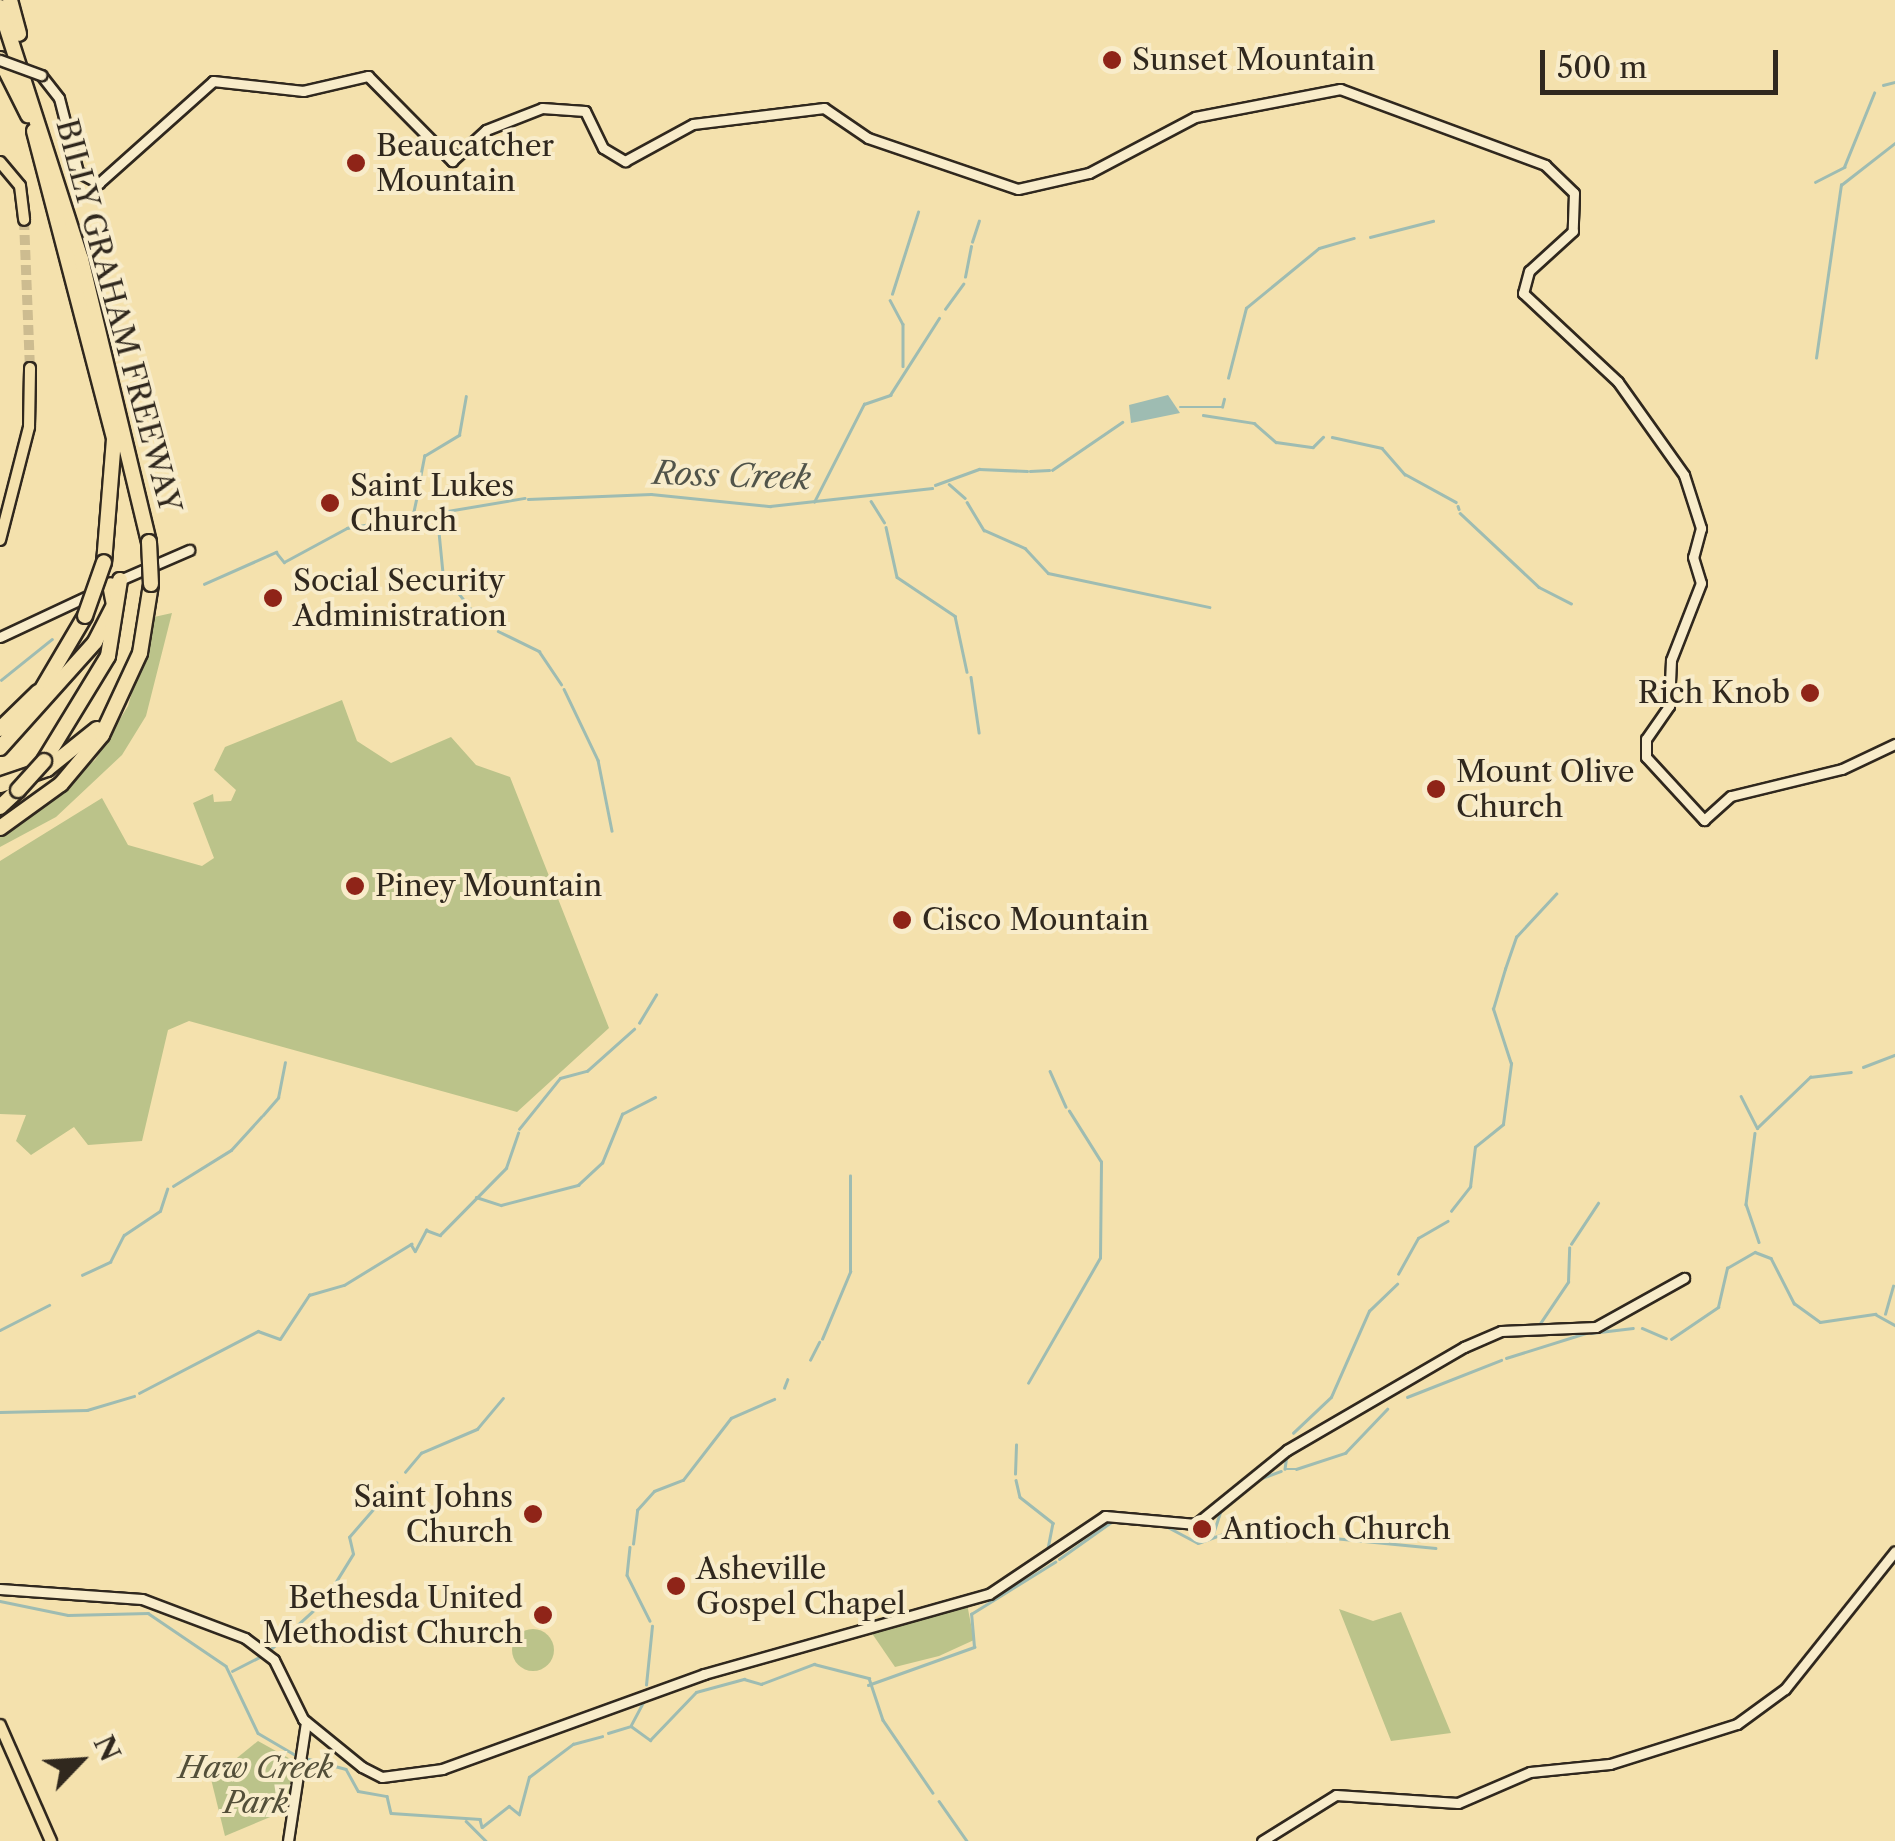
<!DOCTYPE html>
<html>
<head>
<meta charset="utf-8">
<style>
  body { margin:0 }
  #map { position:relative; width:1895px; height:1841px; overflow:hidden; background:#f4e1ad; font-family:"Libre Caslon Text",serif }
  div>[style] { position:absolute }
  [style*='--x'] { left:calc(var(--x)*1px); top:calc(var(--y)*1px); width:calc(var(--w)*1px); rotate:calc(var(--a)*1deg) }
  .green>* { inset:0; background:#bbc38a }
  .round { border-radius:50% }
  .water>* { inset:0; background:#9ebcb2 }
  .stream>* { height:2.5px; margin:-1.25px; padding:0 1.25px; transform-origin:1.25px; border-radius:1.25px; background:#9ebcb2 }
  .primary-tunnel>* { height:10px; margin-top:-5px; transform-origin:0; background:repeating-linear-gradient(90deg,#cdbc90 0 10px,transparent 0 15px) }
  .roads { filter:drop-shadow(2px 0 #30281e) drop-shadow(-2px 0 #30281e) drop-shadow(0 2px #30281e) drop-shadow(0 -2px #30281e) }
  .secondary>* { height:9px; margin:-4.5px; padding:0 4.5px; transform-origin:4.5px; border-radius:4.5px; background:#f8ecca }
  .primary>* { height:10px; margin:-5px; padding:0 5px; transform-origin:5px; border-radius:5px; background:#f4e1ad }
  .highway>* { height:14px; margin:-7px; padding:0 7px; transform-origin:7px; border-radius:7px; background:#f4e1ad }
  .bridges { filter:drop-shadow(2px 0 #30281e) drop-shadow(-2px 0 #30281e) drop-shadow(0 2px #30281e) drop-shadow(0 -2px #30281e) }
  .secondary-bridge>* { height:9px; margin:-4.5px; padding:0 4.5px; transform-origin:4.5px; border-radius:4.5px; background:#f8ecca }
  .highway-bridge>* { height:14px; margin:-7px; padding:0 7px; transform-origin:7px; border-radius:7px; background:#f4e1ad }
  .dots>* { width:28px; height:28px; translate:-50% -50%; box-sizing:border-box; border:5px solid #f8ecca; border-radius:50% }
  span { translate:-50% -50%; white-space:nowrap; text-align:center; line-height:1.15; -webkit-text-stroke:8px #f8ecca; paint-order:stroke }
  .poi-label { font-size:30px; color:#30281e }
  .left { translate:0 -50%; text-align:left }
  .right { translate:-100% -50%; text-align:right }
  .street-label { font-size:30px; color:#30281e }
  .park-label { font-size:30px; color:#534f39; font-style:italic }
  .water-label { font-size:32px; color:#51544a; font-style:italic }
  .north { position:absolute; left:30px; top:1711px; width:100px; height:100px; -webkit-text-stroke:8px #f8ecca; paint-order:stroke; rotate:65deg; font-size:28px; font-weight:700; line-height:40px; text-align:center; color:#30281e }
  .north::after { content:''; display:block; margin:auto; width:35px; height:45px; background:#30281e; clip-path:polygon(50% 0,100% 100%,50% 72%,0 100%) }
  .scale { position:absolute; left:1540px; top:50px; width:238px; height:45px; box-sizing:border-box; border:5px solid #30281e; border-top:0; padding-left:12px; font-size:30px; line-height:35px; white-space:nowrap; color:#30281e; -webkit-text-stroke:8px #f8ecca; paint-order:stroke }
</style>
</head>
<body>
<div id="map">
  <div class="green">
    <div style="clip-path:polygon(172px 613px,146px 716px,122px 755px,56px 817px,0 847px,0 836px,95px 760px,128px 706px,154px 617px)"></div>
    <div style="clip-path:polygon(342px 700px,357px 741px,391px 763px,451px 737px,476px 765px,510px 777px,609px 1028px,517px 1112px,189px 1021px,168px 1030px,142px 1141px,88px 1145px,74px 1127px,31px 1155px,16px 1141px,26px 1115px,0 1114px,0 861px,102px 798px,128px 845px,202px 866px,214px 858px,193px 803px,213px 794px,214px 802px,231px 801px,236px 790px,214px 770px,225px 747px)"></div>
    <div style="clip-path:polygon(967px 1604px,974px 1640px,939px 1656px,895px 1667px,871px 1632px)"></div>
    <div style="clip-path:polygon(1339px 1609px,1373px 1621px,1401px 1612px,1451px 1733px,1391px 1741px)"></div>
    <div class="round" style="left:512px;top:1629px;width:42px;height:42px"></div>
    <div style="clip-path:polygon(258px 1741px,294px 1761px,287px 1810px,225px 1836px,211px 1779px)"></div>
  </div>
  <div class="water">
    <div style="clip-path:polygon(1168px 395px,1180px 413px,1131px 423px,1129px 405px)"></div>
  </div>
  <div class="stream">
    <div style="--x:1883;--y:85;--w:12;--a:-14"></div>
    <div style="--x:1815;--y:182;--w:33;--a:-27"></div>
    <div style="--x:1844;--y:167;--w:80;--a:-67.9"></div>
    <div style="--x:1370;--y:237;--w:65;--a:-14.3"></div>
    <div style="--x:972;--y:242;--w:22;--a:-72"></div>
    <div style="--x:965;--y:277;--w:31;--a:-79"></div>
    <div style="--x:892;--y:294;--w:86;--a:-72.4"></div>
    <div style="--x:890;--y:300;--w:27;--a:62"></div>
    <div style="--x:903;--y:324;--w:42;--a:90"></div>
    <div style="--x:945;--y:309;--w:31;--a:-54"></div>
    <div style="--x:1816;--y:358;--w:175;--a:-81.8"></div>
    <div style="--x:1841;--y:185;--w:68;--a:-37.9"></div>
    <div style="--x:1228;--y:378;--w:72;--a:-75.6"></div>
    <div style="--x:1246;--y:308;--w:94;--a:-39.4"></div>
    <div style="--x:1319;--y:248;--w:36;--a:-16"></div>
    <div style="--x:1180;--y:407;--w:42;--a:0"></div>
    <div style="--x:1222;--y:407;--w:8;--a:-76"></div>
    <div style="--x:1203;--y:415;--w:52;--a:8.9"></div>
    <div style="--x:1254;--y:423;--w:29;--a:41"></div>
    <div style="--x:1276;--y:442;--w:37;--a:8"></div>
    <div style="--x:1313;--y:447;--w:14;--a:-45"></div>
    <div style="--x:1332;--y:437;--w:51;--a:12.4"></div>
    <div style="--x:1382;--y:448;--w:35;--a:49"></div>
    <div style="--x:1405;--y:474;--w:58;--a:28.8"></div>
    <div style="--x:1052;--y:470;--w:85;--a:-34.4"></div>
    <div style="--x:1030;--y:471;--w:19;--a:-3"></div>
    <div style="--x:949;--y:484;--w:21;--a:41"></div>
    <div style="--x:935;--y:485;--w:47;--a:-20"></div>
    <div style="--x:979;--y:469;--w:48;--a:2.4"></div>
    <div style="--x:418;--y:488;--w:33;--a:-79"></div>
    <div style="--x:424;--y:456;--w:41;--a:-31"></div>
    <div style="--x:459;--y:435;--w:39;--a:-80"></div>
    <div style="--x:528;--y:499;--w:123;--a:-2.3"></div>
    <div style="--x:651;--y:494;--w:120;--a:5.8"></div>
    <div style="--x:770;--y:506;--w:163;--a:-6.3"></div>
    <div style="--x:871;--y:501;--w:25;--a:58"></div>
    <div style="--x:814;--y:502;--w:110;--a:-63"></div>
    <div style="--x:864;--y:404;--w:28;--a:-19"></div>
    <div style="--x:890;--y:395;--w:91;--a:-57.5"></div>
    <div style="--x:967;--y:502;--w:33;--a:59"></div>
    <div style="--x:984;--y:530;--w:45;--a:23.7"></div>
    <div style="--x:1025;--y:548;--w:34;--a:47"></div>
    <div style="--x:1048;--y:573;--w:165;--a:11.9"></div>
    <div style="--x:1458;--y:506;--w:3;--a:72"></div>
    <div style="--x:1460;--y:513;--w:108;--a:43.1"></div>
    <div style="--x:1539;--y:587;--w:36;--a:27"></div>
    <div style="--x:413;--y:514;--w:25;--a:-78"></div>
    <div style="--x:432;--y:514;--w:14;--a:65"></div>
    <div style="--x:886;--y:527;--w:51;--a:77.6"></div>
    <div style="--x:897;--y:577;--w:70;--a:33.9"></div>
    <div style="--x:955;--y:616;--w:57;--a:77.9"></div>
    <div style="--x:439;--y:532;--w:41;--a:84.4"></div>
    <div style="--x:443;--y:573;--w:46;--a:52.1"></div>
    <div style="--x:204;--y:584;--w:79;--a:-24"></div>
    <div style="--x:276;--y:552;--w:13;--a:51"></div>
    <div style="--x:284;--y:562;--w:72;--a:-28.4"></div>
    <div style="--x:347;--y:528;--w:180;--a:-9.6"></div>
    <div style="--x:498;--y:631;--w:46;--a:26"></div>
    <div style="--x:539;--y:651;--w:40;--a:56"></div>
    <div style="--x:971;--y:677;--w:56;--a:81.7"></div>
    <div style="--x:1;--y:680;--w:65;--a:-38.8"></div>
    <div style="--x:564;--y:689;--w:79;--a:64.4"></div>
    <div style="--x:598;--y:760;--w:72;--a:78.8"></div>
    <div style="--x:639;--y:1023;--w:33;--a:-59"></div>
    <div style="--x:1863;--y:1067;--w:34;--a:-21"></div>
    <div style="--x:1050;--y:1071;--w:39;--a:66"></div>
    <div style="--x:1741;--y:1096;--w:36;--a:63"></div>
    <div style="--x:1757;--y:1128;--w:74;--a:-43.9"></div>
    <div style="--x:1810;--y:1077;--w:41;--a:-7"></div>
    <div style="--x:263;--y:1115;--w:23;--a:-49"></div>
    <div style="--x:278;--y:1098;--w:36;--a:-79"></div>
    <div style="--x:519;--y:1129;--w:65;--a:-51.2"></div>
    <div style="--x:560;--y:1078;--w:28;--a:-15"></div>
    <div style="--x:587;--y:1071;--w:63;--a:-41.8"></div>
    <div style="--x:1755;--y:1133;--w:72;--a:97.2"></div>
    <div style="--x:1746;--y:1204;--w:40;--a:71.1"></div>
    <div style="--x:173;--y:1186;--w:68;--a:-31.8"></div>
    <div style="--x:231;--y:1150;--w:45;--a:-47.7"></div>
    <div style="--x:476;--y:1197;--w:26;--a:18"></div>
    <div style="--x:501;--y:1205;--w:80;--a:-14.6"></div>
    <div style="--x:578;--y:1185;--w:33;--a:-43"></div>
    <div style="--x:602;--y:1163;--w:53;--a:-67.8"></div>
    <div style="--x:622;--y:1114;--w:37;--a:-27"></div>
    <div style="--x:1451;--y:1211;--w:31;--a:-52"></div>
    <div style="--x:1470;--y:1187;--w:40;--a:-82.9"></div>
    <div style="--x:1475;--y:1147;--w:36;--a:-39"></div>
    <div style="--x:1503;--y:1124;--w:61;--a:-82.4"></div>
    <div style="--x:1511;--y:1064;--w:58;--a:-108.1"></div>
    <div style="--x:1493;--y:1009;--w:42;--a:-73.3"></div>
    <div style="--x:1505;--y:969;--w:34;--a:-71"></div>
    <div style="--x:1516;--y:937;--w:59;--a:-47.1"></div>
    <div style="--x:1571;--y:1244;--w:49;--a:-56.6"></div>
    <div style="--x:1398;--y:1274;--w:41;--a:-60.9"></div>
    <div style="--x:1418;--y:1238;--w:34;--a:-30"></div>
    <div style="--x:82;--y:1275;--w:31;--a:-25"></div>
    <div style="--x:110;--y:1262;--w:30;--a:-63"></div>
    <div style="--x:124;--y:1235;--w:43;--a:-33.7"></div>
    <div style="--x:160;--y:1211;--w:23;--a:-72"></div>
    <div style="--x:1885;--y:1314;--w:29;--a:-74"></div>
    <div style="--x:1539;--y:1325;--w:52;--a:-56"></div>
    <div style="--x:1568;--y:1282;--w:34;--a:-88"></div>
    <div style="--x:1642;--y:1328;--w:26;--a:23"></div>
    <div style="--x:0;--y:1330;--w:55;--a:-27"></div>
    <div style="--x:1591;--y:1333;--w:42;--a:-6.8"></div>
    <div style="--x:822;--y:1339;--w:73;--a:-67.3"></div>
    <div style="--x:850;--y:1272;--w:96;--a:-90"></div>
    <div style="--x:1671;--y:1339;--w:57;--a:-34.2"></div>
    <div style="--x:1718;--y:1307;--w:40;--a:-77"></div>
    <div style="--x:1727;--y:1268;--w:32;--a:-30"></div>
    <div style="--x:1755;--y:1252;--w:17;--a:21"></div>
    <div style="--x:1771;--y:1258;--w:51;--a:62.9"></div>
    <div style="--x:1794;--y:1303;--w:32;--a:36"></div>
    <div style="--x:1820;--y:1322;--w:56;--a:-8.3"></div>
    <div style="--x:1875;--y:1314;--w:23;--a:29"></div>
    <div style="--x:1506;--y:1358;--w:84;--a:-17.4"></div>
    <div style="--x:810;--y:1360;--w:20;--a:-63"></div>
    <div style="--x:1028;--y:1383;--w:144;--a:-60.1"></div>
    <div style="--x:1100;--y:1258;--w:96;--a:-89.4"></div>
    <div style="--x:1101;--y:1162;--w:60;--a:-122.1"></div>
    <div style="--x:784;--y:1388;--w:9;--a:-69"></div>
    <div style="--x:139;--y:1393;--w:134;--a:-27.5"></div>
    <div style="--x:258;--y:1331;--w:23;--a:20"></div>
    <div style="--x:280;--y:1339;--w:53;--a:-56.6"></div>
    <div style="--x:309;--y:1295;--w:36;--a:-16"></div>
    <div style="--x:344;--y:1285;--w:79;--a:-31.5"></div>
    <div style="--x:411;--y:1244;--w:8;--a:60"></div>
    <div style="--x:415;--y:1251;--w:24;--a:-62"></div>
    <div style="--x:426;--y:1230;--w:15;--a:20"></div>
    <div style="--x:440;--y:1235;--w:94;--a:-45.4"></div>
    <div style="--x:506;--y:1168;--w:37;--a:-71"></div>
    <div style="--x:1407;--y:1397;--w:101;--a:-21.5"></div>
    <div style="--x:0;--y:1412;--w:87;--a:-1.3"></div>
    <div style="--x:87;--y:1410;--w:49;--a:-16.6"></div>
    <div style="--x:1293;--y:1433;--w:52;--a:-43.5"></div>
    <div style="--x:1331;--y:1397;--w:94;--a:-66.2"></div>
    <div style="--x:1369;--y:1311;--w:39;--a:-44"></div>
    <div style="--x:1287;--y:1455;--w:14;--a:98"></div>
    <div style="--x:1285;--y:1469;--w:11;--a:0"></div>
    <div style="--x:1296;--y:1469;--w:52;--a:-18.1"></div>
    <div style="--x:1345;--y:1453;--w:61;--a:-46.3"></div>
    <div style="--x:405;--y:1472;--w:25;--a:-50"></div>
    <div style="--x:421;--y:1453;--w:61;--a:-23.2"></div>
    <div style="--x:477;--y:1429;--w:40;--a:-50"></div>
    <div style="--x:1015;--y:1474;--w:29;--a:-88"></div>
    <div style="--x:1259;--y:1479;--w:23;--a:-20"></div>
    <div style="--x:1016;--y:1480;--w:17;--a:77"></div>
    <div style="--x:1020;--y:1497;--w:42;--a:38.2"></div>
    <div style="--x:1053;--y:1523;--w:32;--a:101"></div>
    <div style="--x:1229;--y:1502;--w:31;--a:-38"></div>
    <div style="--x:1164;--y:1525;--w:38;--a:28"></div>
    <div style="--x:1198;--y:1543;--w:38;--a:-20"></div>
    <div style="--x:1234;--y:1530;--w:71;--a:4.8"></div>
    <div style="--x:1213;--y:1534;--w:29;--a:-72"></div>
    <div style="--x:1313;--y:1536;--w:123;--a:5.6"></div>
    <div style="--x:633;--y:1544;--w:34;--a:-83"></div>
    <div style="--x:637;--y:1510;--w:25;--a:-48"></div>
    <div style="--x:654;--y:1491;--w:31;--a:-21"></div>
    <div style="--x:683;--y:1480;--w:78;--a:-52.3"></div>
    <div style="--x:731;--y:1418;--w:47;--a:-23.8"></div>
    <div style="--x:630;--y:1547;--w:28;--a:96"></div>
    <div style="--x:627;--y:1575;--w:51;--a:63.4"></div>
    <div style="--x:1059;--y:1559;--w:67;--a:-35.3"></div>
    <div style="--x:0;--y:1601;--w:69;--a:11.6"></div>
    <div style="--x:68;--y:1615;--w:80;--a:-1.4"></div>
    <div style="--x:148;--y:1613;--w:94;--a:34.2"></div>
    <div style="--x:226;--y:1666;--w:74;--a:64.5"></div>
    <div style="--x:258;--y:1733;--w:45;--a:30.5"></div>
    <div style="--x:271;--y:1649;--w:72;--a:-42.2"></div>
    <div style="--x:324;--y:1601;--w:55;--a:-58.3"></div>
    <div style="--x:353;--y:1554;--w:17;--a:-103"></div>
    <div style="--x:349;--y:1537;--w:72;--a:-49"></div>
    <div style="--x:232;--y:1671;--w:36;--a:-27"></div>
    <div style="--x:646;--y:1685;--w:59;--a:-84.2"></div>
    <div style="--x:868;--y:1685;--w:113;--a:-19.7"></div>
    <div style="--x:974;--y:1647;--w:33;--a:-95"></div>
    <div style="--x:971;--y:1614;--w:99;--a:-31.8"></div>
    <div style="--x:631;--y:1725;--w:27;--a:-62"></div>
    <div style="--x:608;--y:1733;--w:24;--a:-17"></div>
    <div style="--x:631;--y:1726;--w:24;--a:36"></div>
    <div style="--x:650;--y:1740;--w:66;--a:-46.2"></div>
    <div style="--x:696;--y:1692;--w:50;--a:-15.2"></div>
    <div style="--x:744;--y:1679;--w:18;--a:16"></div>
    <div style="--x:761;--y:1684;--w:57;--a:-20.7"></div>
    <div style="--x:814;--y:1664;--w:57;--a:14.3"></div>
    <div style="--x:869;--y:1678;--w:44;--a:71.6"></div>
    <div style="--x:883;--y:1720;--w:88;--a:55.6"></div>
    <div style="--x:305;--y:1758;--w:42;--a:15"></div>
    <div style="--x:346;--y:1769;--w:25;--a:61"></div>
    <div style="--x:358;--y:1791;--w:29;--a:10"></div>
    <div style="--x:387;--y:1796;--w:17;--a:77"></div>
    <div style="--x:391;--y:1813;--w:89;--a:3.9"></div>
    <div style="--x:480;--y:1819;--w:8;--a:76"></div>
    <div style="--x:482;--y:1827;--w:34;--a:-38"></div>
    <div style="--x:509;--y:1806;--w:13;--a:39"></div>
    <div style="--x:519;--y:1814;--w:38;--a:-75"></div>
    <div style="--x:529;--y:1777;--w:55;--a:-36.9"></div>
    <div style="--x:573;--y:1744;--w:30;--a:-15"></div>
    <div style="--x:939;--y:1801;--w:49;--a:55"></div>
    <div style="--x:466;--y:1821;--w:28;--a:45"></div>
  </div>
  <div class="primary-tunnel">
    <div style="--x:24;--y:220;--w:148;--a:87.7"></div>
  </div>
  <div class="roads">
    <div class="secondary">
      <div style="--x:41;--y:75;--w:29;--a:52"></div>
      <div style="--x:59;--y:98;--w:76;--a:75.6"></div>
      <div style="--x:78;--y:172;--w:24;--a:28"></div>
      <div style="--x:99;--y:183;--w:153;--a:-41.8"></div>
      <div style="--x:213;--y:81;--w:91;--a:6.3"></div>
      <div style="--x:303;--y:91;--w:67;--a:-13"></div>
      <div style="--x:368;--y:76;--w:120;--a:45.3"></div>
      <div style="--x:452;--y:161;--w:46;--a:-42.4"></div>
      <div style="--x:486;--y:130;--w:60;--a:-21.4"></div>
      <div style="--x:542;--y:108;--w:43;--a:4"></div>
      <div style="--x:585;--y:111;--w:41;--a:64.1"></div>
      <div style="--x:603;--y:148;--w:26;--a:31"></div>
      <div style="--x:625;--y:161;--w:77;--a:-28.6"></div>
      <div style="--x:693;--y:124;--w:132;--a:-7"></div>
      <div style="--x:824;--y:108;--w:53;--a:34.3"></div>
      <div style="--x:868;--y:138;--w:158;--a:18.8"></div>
      <div style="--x:1018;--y:189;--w:73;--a:-12.7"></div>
      <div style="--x:1089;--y:173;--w:120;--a:-27.8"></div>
      <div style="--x:1195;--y:117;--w:148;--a:-10.9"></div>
      <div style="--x:1340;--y:89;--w:219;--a:20.3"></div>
      <div style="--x:1545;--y:165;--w:40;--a:44"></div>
      <div style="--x:1574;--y:193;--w:38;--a:92"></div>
      <div style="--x:1573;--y:231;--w:59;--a:137.7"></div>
      <div style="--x:1529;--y:271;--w:23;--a:105"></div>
      <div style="--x:1523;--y:293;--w:130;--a:43.1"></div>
      <div style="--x:1618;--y:382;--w:114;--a:54.6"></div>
      <div style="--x:1684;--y:475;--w:56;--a:72.2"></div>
      <div style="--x:1701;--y:528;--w:30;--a:105"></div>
      <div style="--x:1693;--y:557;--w:27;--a:73"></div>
      <div style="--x:1701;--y:583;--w:83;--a:111.3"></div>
      <div style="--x:1671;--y:660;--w:46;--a:92.5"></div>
      <div style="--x:1669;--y:706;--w:40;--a:124.9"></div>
      <div style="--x:1646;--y:739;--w:18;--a:90"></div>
      <div style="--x:1646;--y:757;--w:86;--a:47.4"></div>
      <div style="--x:1704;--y:820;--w:36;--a:-42"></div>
      <div style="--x:1731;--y:796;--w:114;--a:-13.7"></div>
      <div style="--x:1842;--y:769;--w:59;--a:-25.3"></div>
      <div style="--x:115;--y:582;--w:81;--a:-23.4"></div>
      <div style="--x:0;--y:637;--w:102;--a:-25.1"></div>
      <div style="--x:0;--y:1589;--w:142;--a:4"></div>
      <div style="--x:142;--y:1599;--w:110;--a:20.7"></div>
      <div style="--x:245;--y:1638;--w:36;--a:37"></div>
      <div style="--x:274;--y:1660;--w:66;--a:63.8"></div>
      <div style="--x:303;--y:1719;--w:76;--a:39.1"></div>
      <div style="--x:362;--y:1767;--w:22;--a:27"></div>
      <div style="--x:382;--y:1777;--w:61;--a:-7.6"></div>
      <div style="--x:442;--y:1769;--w:279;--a:-19.9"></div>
      <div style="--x:704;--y:1674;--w:296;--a:-15.7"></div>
      <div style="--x:989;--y:1594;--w:140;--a:-33.9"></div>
      <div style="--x:1105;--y:1516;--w:91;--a:5"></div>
      <div style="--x:1196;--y:1524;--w:117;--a:-39.1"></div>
      <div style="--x:1287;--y:1450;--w:205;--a:-30.2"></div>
      <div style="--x:1464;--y:1347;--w:40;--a:-23.4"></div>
      <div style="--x:1501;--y:1331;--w:95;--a:-2.4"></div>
      <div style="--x:1596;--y:1327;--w:101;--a:-29.1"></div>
      <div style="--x:288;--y:1841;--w:120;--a:-81.4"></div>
      <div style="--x:1262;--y:1841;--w:87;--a:-31.9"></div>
      <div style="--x:1336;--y:1795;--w:122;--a:3.8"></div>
      <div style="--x:1458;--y:1803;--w:78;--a:-23.3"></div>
      <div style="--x:1530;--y:1772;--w:80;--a:-5.7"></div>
      <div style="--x:1610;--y:1764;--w:133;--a:-17.5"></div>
      <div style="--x:1737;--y:1724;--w:59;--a:-36.1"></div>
      <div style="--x:1785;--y:1689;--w:176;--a:-51.4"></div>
    </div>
    <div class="primary">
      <div style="--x:0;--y:162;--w:31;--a:50"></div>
      <div style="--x:20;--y:186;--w:34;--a:83"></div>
      <div style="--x:0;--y:540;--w:117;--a:-75.6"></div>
      <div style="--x:29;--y:427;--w:59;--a:-89"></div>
      <div style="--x:0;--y:1725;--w:127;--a:66.3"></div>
    </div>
    <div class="highway">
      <div style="--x:10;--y:0;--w:35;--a:75"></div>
      <div style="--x:0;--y:7;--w:265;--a:72.2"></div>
      <div style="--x:81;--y:259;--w:291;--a:76.5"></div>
      <div style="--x:0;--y:59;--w:63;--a:63.4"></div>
      <div style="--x:34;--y:131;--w:318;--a:75.4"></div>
      <div style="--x:114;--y:439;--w:123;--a:94.6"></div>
      <div style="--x:35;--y:701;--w:99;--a:-59.5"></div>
      <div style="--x:0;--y:729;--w:53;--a:-44.2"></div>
      <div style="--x:0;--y:748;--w:142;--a:-48.1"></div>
      <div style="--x:95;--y:642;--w:42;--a:-62.8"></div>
      <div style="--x:114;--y:605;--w:20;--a:-101"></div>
      <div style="--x:44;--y:761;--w:123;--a:-58.6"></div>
      <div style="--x:108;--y:656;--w:77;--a:-81"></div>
      <div style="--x:0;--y:785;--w:50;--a:-18.8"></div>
      <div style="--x:47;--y:769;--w:64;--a:-38.7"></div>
      <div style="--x:0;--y:807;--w:25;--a:-43"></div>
      <div style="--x:0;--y:828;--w:75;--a:-35.8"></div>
      <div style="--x:61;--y:784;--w:64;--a:-50.1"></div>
      <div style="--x:102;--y:735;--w:90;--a:-65.1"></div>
      <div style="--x:140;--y:653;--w:70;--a:-80.9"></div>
    </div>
  </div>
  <div class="bridges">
    <div class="secondary-bridge">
      <div style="--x:0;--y:60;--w:44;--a:20.1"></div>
    </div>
    <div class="highway-bridge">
      <div style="--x:149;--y:542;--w:42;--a:87.3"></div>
      <div style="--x:85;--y:616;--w:57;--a:-70.6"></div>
      <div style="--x:18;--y:790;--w:39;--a:-48"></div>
    </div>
  </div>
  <div class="dots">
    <div style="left:1112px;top:60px;background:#8f2418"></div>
    <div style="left:356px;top:163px;background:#8f2418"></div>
    <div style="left:330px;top:503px;background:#8f2418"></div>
    <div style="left:273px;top:598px;background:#8f2418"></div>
    <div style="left:1810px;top:693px;background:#8f2418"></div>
    <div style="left:1436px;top:789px;background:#8f2418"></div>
    <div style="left:355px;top:886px;background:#8f2418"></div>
    <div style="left:902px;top:920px;background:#8f2418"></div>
    <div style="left:533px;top:1514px;background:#8f2418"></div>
    <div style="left:1202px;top:1529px;background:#8f2418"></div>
    <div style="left:676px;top:1586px;background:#8f2418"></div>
    <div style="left:543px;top:1615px;background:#8f2418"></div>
  </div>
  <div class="poi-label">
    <span class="left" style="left:1132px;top:60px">Sunset Mountain</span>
    <span class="left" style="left:376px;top:163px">Beaucatcher<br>Mountain</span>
    <span class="left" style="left:350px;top:503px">Saint Lukes<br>Church</span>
    <span class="left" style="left:293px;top:598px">Social Security<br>Administration</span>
    <span class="right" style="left:1790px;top:693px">Rich Knob</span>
    <span class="left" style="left:1456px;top:789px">Mount Olive<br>Church</span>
    <span class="left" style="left:375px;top:886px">Piney Mountain</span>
    <span class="left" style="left:922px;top:920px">Cisco Mountain</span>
    <span class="right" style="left:513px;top:1514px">Saint Johns<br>Church</span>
    <span class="left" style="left:1222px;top:1529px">Antioch Church</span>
    <span class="left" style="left:696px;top:1586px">Asheville<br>Gospel Chapel</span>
    <span class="right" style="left:523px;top:1615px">Bethesda United<br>Methodist Church</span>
  </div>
  <div class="street-label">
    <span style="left:118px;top:316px;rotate:75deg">BILLY GRAHAM FREEWAY</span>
  </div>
  <div class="park-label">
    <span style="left:256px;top:1785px">Haw Creek<br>Park</span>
  </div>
  <div class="water-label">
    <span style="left:732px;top:476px;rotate:2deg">Ross Creek</span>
  </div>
  <div class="north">N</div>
  <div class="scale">500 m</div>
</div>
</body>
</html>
